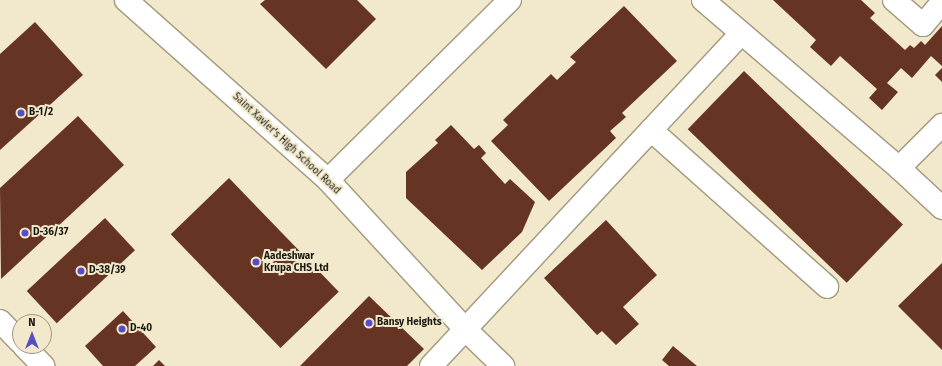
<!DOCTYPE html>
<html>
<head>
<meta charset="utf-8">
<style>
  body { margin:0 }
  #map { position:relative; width:942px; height:366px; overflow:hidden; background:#f2e9cc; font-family:"Fira Sans",sans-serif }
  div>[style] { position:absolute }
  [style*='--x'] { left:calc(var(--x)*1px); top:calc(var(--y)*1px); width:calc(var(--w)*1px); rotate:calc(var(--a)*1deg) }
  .building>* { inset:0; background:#663422; transform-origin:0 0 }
  .roads { filter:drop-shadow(1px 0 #a1997e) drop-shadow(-1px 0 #a1997e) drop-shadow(0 1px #a1997e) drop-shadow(0 -1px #a1997e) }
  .minor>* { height:22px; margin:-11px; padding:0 11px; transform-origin:11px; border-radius:11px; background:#fff }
  .dots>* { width:11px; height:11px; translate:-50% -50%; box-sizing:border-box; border:2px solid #f2e9cc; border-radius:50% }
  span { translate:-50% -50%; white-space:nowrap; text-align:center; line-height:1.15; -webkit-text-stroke:4px #f2e9cc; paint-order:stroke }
  .poi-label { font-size:10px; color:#1b180e; font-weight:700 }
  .left { translate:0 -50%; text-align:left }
  .street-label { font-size:10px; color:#1b180e }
  .north { position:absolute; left:12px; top:314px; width:40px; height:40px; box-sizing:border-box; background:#f2e9cc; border:1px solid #9c9580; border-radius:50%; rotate:0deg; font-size:11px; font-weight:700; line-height:16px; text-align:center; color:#1b180e }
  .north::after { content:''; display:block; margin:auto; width:14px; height:18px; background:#574ec6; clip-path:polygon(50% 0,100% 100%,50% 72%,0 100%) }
</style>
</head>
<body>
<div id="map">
  <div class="building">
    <div style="clip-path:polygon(265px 0,357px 0,376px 19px,326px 69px,260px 4px)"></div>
    <div style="clip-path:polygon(773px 0,861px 0,875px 13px,870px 18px,905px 50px,910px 45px,914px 48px,921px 41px,925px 45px,942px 26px,942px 66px,931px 56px,912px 78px,901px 68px,887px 83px,898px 92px,882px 110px,869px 98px,877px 89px,840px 56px,831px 66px,810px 47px,816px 40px)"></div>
    <div style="clip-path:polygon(624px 6px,677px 61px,622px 113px,626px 117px,610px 131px,616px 138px,549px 201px,491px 141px,508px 125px,503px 120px,551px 74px,557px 80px,576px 62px,570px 57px)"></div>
    <div style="clip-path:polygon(35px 22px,83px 75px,0 150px,0 54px)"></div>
    <div style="clip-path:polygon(942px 68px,942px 82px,935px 75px)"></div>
    <div style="left:744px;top:71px;width:221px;height:81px;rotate:44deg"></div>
    <div style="clip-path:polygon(78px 116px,124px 165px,1px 279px,0 188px)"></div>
    <div style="clip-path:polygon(451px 125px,474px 149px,479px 145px,486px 153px,481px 158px,505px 184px,510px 179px,535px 202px,522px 232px,482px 270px,406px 198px,406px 172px,438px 143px,435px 140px)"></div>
    <div style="left:229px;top:178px;width:158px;height:81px;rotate:46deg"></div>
    <div style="left:105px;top:218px;width:44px;height:107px;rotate:47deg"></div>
    <div style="clip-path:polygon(606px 220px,657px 275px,623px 307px,639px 324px,616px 345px,602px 331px,597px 335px,544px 278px)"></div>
    <div style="clip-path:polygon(942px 263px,942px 350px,898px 306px)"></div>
    <div style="clip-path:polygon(369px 296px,424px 349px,407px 366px,300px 366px)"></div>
    <div style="clip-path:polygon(123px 311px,156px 347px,135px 366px,103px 366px,85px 346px)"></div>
    <div style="clip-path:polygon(673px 346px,697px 366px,669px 366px,662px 360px)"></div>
    <div style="clip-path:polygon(159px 360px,165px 366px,153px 366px)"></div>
  </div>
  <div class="roads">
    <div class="minor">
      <div style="--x:126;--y:0;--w:271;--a:41.7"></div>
      <div style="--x:328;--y:180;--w:204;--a:47.4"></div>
      <div style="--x:466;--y:330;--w:52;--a:44.2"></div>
      <div style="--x:703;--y:0;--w:258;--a:40.6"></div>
      <div style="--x:899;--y:168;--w:59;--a:42.9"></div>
      <div style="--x:894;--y:0;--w:38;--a:41"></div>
      <div style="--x:923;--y:25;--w:30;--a:-50"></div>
      <div style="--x:651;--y:130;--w:236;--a:41.7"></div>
      <div style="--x:899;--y:168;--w:61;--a:-45"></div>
      <div style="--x:328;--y:180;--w:256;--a:-44.7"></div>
      <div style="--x:0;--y:321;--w:29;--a:46"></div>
      <div style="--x:24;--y:346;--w:28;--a:46"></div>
      <div style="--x:431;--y:366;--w:455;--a:-47"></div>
    </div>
  </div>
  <div class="dots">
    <div style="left:21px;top:113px;background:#574ec6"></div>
    <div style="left:25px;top:233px;background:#574ec6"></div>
    <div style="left:256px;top:262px;background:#574ec6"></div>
    <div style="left:81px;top:271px;background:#574ec6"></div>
    <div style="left:369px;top:323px;background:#574ec6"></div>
    <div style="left:122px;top:329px;background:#574ec6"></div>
  </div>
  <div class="poi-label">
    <span class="left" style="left:29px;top:113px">B-1/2</span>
    <span class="left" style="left:33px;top:233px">D-36/37</span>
    <span class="left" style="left:264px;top:262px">Aadeshwar<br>Krupa CHS Ltd</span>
    <span class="left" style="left:89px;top:271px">D-38/39</span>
    <span class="left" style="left:377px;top:323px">Bansy Heights</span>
    <span class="left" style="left:130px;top:329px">D-40</span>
  </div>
  <div class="street-label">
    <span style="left:286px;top:144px;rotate:43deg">Saint Xavier's High School Road</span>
  </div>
  <div class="north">N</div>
</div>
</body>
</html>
